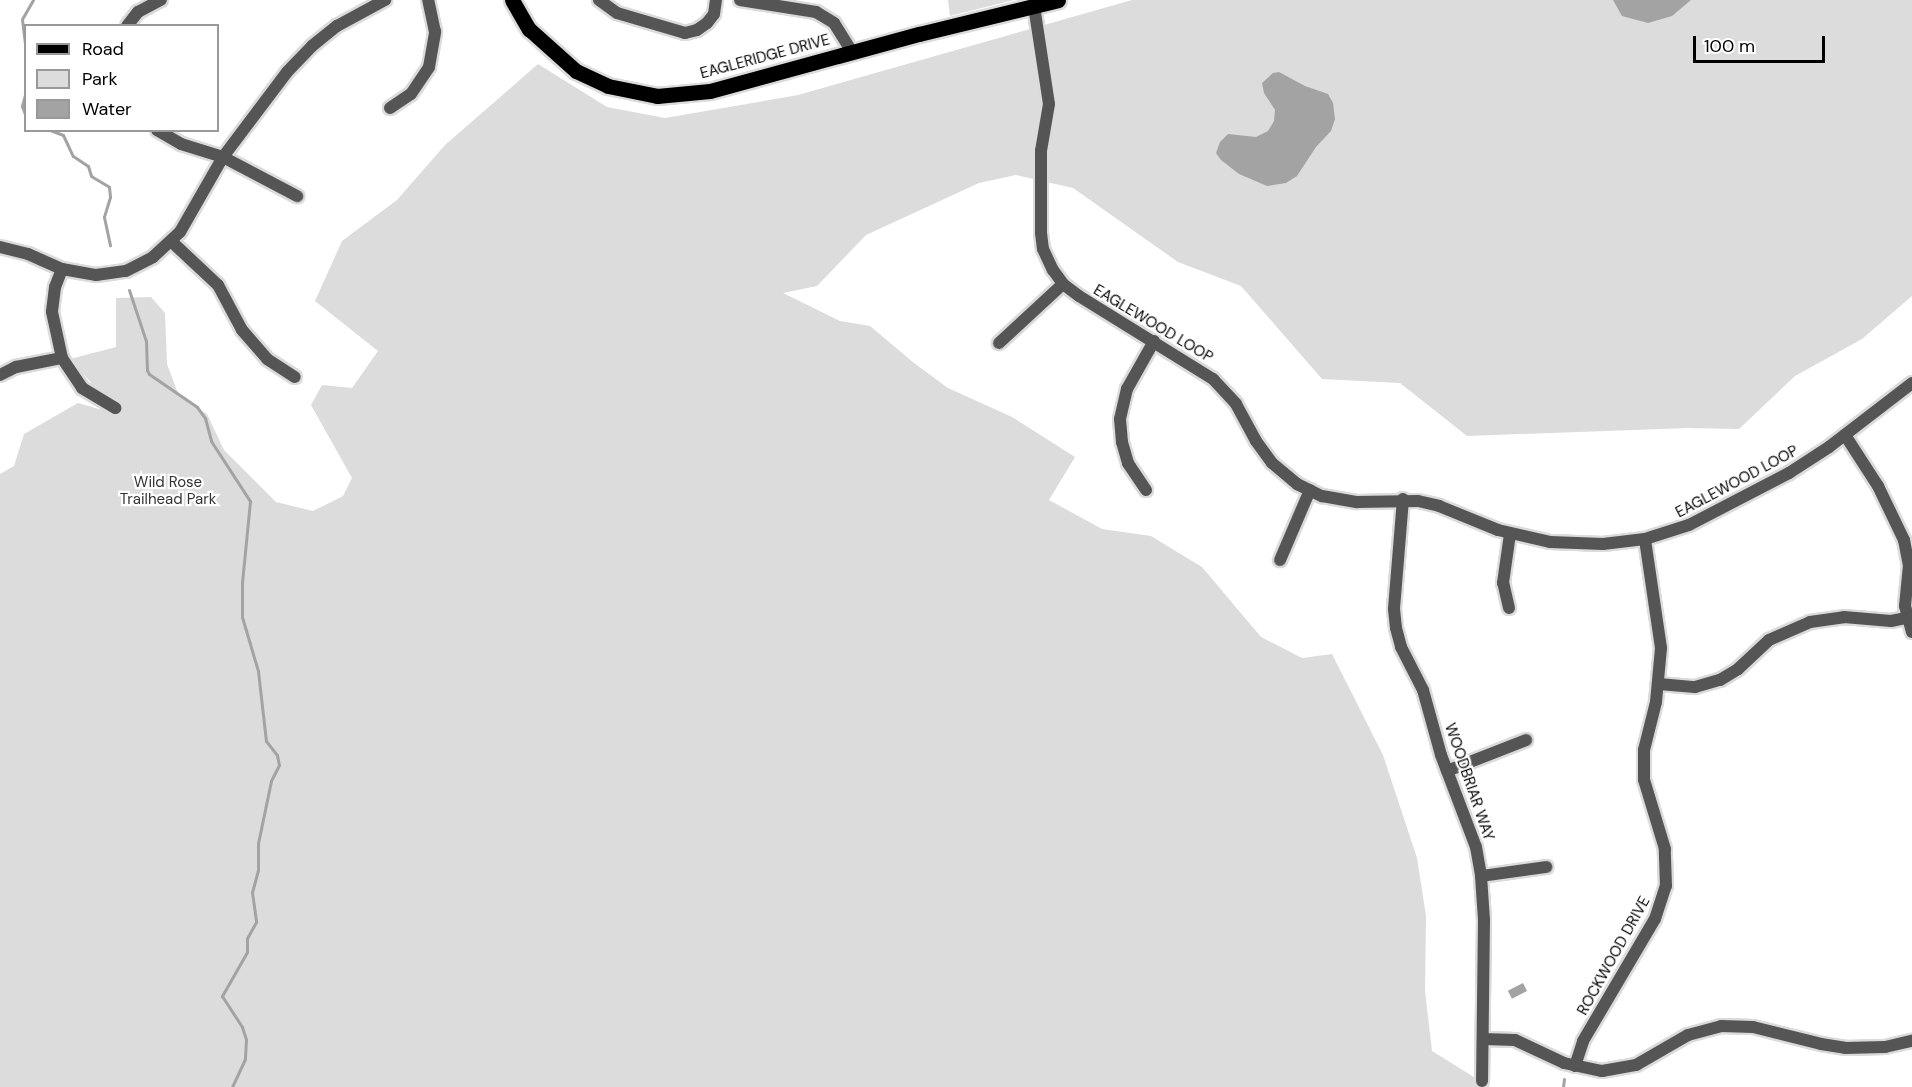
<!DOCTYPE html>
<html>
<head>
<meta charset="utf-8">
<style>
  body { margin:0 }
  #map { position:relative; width:1912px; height:1087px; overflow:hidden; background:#fff; font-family:"DM Sans",sans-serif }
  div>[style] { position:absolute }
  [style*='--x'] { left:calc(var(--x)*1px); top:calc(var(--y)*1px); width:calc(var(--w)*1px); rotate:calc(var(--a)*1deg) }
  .green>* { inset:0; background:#dcdcdc }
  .water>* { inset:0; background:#a3a3a3; transform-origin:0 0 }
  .stream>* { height:3px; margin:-1.5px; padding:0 1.5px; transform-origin:1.5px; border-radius:1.5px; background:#a3a3a3 }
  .roads { filter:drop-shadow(2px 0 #dbdbdb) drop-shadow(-2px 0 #dbdbdb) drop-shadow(0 2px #dbdbdb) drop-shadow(0 -2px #dbdbdb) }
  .minor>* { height:12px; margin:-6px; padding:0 6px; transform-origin:6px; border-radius:6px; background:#555 }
  .major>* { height:15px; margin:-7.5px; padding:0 7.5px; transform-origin:7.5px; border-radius:7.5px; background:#000 }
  span { translate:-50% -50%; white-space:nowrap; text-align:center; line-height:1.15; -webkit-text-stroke:4.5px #fff; paint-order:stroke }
  .street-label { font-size:15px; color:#000 }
  .park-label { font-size:15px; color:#333 }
  .legend { position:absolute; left:24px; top:24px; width:195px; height:108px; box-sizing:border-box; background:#fff; border:2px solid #999; margin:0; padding:8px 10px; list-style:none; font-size:18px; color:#000 }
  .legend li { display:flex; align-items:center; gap:12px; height:30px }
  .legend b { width:30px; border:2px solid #999 }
  .scale { position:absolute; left:1693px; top:36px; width:132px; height:27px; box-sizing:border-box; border:3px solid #000; border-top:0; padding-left:8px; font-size:18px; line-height:21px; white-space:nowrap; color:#000; -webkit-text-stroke:4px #fff; paint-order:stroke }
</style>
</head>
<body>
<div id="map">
  <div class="green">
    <div style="clip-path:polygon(948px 0,1014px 0,950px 16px)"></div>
    <div style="clip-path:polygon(1132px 0,1912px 0,1912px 296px,1862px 339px,1795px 376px,1739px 429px,1688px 428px,1467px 436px,1400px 383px,1322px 379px,1241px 286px,1178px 262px,1073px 188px,1016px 175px,979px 183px,866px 235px,817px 286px,783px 293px,840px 321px,870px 326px,914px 363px,948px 388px,1012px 417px,1075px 457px,1049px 500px,1102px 529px,1151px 536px,1202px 567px,1261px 637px,1302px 658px,1332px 654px,1383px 755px,1417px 858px,1426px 916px,1425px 991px,1432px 1051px,1490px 1087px,0 1087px,0 474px,14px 466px,24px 434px,78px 403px,109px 412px,117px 403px,94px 386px,70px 359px,116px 347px,116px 298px,151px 297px,165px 313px,167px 364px,179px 396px,207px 414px,224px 450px,276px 502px,313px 511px,343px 496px,352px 478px,311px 405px,322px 385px,352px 388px,378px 351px,315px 301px,342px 241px,397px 200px,445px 145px,538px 64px,607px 107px,665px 118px,798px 95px)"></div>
  </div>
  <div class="water">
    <div style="clip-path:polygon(1613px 0,1691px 0,1672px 16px,1648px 23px,1622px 16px)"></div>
    <div style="clip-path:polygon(1279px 72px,1305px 86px,1328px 94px,1333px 103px,1335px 119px,1331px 131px,1316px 147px,1297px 176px,1286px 183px,1267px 186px,1239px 174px,1221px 160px,1216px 153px,1220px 142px,1228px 134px,1256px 137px,1268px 131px,1274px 121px,1275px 110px,1264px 93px,1262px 83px,1273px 73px)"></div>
    <div style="left:1523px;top:983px;width:9px;height:17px;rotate:63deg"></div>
  </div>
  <div class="stream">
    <div style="--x:26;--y:52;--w:33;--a:-97"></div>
    <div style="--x:22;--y:19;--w:22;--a:-60"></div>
    <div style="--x:26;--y:91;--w:16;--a:105"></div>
    <div style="--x:22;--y:106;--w:12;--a:70"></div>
    <div style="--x:50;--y:130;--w:14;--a:21"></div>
    <div style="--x:63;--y:135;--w:23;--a:65"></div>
    <div style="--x:73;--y:156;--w:18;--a:34"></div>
    <div style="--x:88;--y:166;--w:10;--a:73"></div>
    <div style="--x:91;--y:176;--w:21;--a:31"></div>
    <div style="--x:109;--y:187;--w:10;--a:84"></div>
    <div style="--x:110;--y:197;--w:21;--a:107"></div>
    <div style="--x:104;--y:217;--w:29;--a:78"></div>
    <div style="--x:129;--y:290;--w:54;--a:71.6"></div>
    <div style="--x:146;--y:341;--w:29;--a:88"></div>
    <div style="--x:147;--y:370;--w:4;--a:63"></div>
    <div style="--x:149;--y:374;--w:58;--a:34.5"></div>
    <div style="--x:197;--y:407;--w:14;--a:54"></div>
    <div style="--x:205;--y:418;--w:24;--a:75"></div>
    <div style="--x:211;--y:441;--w:72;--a:57"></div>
    <div style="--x:250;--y:501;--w:81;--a:95.6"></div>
    <div style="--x:242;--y:582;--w:35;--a:90"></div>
    <div style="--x:242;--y:617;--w:56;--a:73.5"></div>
    <div style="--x:258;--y:671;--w:70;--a:83.5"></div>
    <div style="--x:266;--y:741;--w:18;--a:52"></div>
    <div style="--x:277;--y:755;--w:10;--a:79"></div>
    <div style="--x:279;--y:765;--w:18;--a:117"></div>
    <div style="--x:271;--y:781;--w:63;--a:101.8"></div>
    <div style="--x:258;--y:843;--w:27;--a:90"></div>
    <div style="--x:258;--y:870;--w:23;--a:105"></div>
    <div style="--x:252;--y:892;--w:30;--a:82"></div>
    <div style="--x:256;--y:922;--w:18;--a:119"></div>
    <div style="--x:247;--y:938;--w:14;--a:90"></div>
    <div style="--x:247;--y:952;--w:51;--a:119.6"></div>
    <div style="--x:222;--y:996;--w:37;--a:57"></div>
    <div style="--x:242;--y:1027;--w:13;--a:72"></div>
    <div style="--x:246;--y:1039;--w:20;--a:93"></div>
    <div style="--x:245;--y:1059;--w:31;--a:115"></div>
    <div style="--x:1563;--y:1087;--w:8;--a:-83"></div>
  </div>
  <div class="roads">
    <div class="minor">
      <div style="--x:599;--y:0;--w:22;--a:36"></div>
      <div style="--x:617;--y:13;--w:71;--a:16.4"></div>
      <div style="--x:685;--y:33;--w:12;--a:-14"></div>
      <div style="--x:697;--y:30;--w:12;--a:-35"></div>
      <div style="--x:707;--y:23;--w:11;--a:-52"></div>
      <div style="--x:714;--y:14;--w:14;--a:-82"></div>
      <div style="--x:740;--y:0;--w:77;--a:9"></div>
      <div style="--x:816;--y:12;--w:21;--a:31"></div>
      <div style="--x:834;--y:23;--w:34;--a:58"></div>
      <div style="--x:1034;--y:6;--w:99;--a:81.3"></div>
      <div style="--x:1049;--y:104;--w:48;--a:99.7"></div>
      <div style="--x:1041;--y:151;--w:82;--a:90"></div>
      <div style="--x:1041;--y:233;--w:16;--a:83"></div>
      <div style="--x:1043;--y:249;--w:23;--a:65"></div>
      <div style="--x:1053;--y:270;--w:17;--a:54"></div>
      <div style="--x:1063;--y:284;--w:20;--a:37"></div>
      <div style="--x:1079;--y:296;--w:158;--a:31.8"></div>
      <div style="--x:1213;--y:379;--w:34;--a:47"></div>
      <div style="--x:1236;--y:404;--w:42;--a:61.6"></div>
      <div style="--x:1256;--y:441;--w:27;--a:54"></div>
      <div style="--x:1272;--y:463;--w:33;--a:40"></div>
      <div style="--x:1297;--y:484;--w:28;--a:26"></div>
      <div style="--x:1322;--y:496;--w:36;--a:10"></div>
      <div style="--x:1357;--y:502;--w:61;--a:-0.9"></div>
      <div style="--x:1418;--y:501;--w:22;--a:13"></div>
      <div style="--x:1439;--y:506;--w:64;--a:22.1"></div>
      <div style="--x:1498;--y:530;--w:53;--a:13"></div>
      <div style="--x:1550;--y:542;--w:53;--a:2.2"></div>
      <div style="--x:1603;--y:544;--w:42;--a:-6.8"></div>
      <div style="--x:1645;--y:539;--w:46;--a:-17.7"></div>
      <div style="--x:1689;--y:525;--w:113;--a:-27.5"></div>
      <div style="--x:1789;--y:473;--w:48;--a:-33"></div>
      <div style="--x:1829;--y:447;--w:105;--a:-37.6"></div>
      <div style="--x:127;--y:26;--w:18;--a:-52"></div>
      <div style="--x:138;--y:12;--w:26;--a:-28"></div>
      <div style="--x:390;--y:108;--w:25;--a:-34"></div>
      <div style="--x:411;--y:94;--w:32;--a:-56"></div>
      <div style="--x:429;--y:67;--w:36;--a:-80"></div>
      <div style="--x:435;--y:32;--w:33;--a:-102"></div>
      <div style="--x:157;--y:130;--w:28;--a:30"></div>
      <div style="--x:181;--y:144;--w:44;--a:17.2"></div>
      <div style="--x:223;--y:157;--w:84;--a:27.8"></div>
      <div style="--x:172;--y:242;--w:63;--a:43.1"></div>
      <div style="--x:218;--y:285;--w:51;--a:61.9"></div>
      <div style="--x:242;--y:330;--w:38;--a:49"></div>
      <div style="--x:267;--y:359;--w:33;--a:33"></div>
      <div style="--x:0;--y:247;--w:29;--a:14"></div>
      <div style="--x:28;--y:254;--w:37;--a:24"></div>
      <div style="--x:62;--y:269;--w:35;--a:10"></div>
      <div style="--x:96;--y:275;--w:30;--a:-8"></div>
      <div style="--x:126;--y:271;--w:30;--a:-27"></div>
      <div style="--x:153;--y:257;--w:37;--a:-43"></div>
      <div style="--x:180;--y:232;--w:86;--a:-60.2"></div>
      <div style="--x:223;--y:157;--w:106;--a:-53"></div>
      <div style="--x:287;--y:72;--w:36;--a:-46"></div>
      <div style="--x:312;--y:46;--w:32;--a:-39"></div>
      <div style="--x:337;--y:26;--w:55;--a:-28.4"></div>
      <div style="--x:62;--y:269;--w:19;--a:111"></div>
      <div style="--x:55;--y:287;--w:25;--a:97"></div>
      <div style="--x:52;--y:312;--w:47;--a:77.7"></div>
      <div style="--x:62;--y:358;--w:36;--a:56"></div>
      <div style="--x:82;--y:388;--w:39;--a:31"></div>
      <div style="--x:999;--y:343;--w:87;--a:-42.7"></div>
      <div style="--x:0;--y:375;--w:18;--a:-27"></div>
      <div style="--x:16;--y:367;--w:47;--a:-11.1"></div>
      <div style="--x:1845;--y:435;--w:61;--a:57.1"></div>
      <div style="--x:1878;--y:486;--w:60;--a:64.3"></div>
      <div style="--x:1904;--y:540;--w:25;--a:79"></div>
      <div style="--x:1909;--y:565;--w:41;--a:95.6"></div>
      <div style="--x:1905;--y:606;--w:27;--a:75"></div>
      <div style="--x:1146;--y:490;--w:32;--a:-124"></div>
      <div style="--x:1128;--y:463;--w:22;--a:-106"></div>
      <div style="--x:1122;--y:442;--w:23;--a:-95"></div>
      <div style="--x:1120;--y:419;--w:31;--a:-77"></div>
      <div style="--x:1127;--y:389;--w:55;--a:-60.6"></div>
      <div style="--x:1403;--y:499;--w:110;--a:94.7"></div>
      <div style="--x:1394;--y:609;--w:19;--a:84"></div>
      <div style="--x:1396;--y:628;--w:20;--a:75"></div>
      <div style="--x:1401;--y:647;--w:48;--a:62.9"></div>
      <div style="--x:1423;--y:690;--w:67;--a:74.5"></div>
      <div style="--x:1441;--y:755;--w:98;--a:69.2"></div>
      <div style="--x:1476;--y:847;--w:29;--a:80"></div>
      <div style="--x:1481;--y:876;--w:44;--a:86.1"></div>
      <div style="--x:1484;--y:920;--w:161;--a:90.7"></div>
      <div style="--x:1280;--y:560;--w:76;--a:-66.8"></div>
      <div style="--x:1509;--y:608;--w:26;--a:-103"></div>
      <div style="--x:1503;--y:583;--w:49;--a:-81.9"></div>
      <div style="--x:1659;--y:684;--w:36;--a:5"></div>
      <div style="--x:1695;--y:687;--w:26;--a:-16"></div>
      <div style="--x:1720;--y:680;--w:21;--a:-31"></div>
      <div style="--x:1738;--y:669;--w:42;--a:-43.1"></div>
      <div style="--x:1769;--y:640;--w:45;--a:-23.7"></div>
      <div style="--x:1810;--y:622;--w:34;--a:-8"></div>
      <div style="--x:1844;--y:617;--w:47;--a:4.9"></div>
      <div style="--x:1891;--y:621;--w:16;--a:-11"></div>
      <div style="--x:1447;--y:771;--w:85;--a:-21.4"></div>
      <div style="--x:1481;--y:876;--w:66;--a:-7.9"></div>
      <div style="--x:1483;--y:1039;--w:32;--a:2"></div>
      <div style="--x:1515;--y:1040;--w:54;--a:25.1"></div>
      <div style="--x:1564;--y:1063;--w:39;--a:12"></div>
      <div style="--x:1602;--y:1071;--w:35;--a:-10"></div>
      <div style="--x:1636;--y:1065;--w:60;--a:-30"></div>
      <div style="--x:1688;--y:1035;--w:34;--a:-15"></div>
      <div style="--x:1721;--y:1026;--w:32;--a:2"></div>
      <div style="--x:1753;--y:1027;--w:70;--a:14"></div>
      <div style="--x:1821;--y:1044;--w:24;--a:9"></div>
      <div style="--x:1845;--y:1048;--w:40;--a:-1.4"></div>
      <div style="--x:1885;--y:1047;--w:28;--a:-13"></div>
      <div style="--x:1575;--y:1066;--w:26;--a:-72"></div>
      <div style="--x:1583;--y:1041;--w:142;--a:-59.5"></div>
      <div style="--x:1655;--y:919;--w:35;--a:-72"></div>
      <div style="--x:1666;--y:886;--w:37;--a:-92"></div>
      <div style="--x:1665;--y:849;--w:72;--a:-106.9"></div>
      <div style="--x:1644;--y:780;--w:30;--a:-90"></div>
      <div style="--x:1644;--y:750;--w:49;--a:-76"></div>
      <div style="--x:1656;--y:702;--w:54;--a:-84.7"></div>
      <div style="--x:1661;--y:648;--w:110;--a:-98.4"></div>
    </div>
    <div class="major">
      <div style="--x:512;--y:0;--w:34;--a:60"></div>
      <div style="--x:529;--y:29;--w:63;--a:41.8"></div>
      <div style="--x:576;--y:71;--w:35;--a:25"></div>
      <div style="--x:608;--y:86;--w:50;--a:11.5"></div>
      <div style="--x:657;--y:96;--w:53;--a:-5.4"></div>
      <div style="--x:710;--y:91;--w:217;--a:-15.3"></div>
      <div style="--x:919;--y:34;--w:143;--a:-13.7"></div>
    </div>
  </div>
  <div class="street-label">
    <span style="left:765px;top:57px;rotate:-15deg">EAGLERIDGE DRIVE</span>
    <span style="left:1153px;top:324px;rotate:31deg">EAGLEWOOD LOOP</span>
    <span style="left:1737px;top:482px;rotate:-28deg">EAGLEWOOD LOOP</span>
    <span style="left:1469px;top:782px;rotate:71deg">WOODBRIAR WAY</span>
    <span style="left:1614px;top:956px;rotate:-61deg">ROCKWOOD DRIVE</span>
  </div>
  <div class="park-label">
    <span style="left:168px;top:491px">Wild Rose<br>Trailhead Park</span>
  </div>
  <ul class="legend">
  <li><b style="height:8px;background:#000"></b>Road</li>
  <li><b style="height:16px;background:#dcdcdc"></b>Park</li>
  <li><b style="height:16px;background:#a3a3a3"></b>Water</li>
  </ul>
  <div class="scale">100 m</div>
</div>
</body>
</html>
